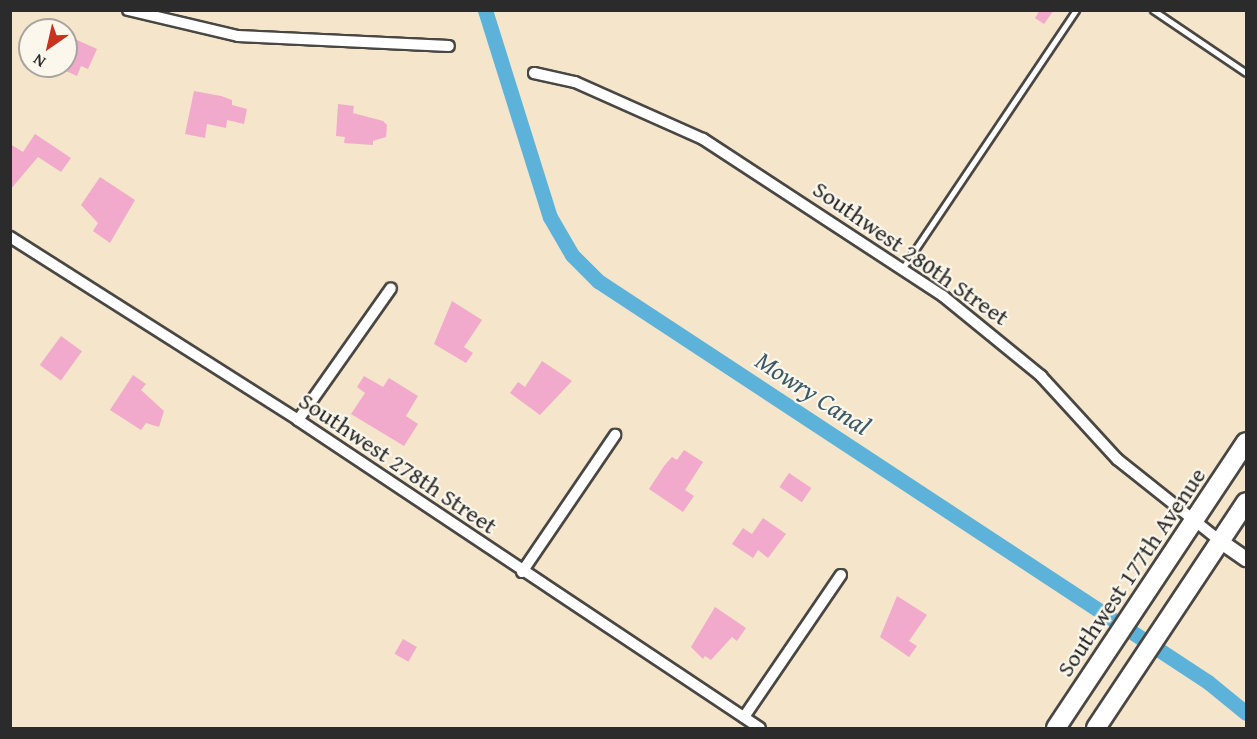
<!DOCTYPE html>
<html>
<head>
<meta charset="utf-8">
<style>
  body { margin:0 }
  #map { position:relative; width:1257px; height:739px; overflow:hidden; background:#f4e5cb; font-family:"Gentium Book Plus",serif }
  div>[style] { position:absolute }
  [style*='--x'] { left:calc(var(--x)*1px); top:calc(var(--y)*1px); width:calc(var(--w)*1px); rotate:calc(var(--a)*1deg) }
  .canal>* { height:15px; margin:-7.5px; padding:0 7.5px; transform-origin:7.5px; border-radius:7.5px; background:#5db2d9 }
  .building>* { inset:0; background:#f1aacb; transform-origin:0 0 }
  .roads { filter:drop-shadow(2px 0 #494743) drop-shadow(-2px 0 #494743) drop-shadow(0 2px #494743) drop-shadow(0 -2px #494743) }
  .service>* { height:5px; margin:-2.5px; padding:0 2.5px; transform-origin:2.5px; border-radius:2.5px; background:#fff }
  .minor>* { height:10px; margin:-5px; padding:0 5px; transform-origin:5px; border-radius:5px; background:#fff }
  .tertiary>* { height:14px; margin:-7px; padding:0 7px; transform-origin:7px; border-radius:7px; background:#fff }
  .trunk>* { height:18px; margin:-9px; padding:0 9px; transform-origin:9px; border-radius:9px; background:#fff }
  span { translate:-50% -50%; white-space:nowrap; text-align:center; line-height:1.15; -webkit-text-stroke:4.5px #fbf7ec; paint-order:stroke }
  .street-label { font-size:24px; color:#2b2b2b }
  .water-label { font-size:26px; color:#3c5a68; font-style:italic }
  .frame { position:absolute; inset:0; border:12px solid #2b2b2b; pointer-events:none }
  .north { position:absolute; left:18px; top:18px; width:60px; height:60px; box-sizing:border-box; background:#fbf7ec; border:2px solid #a8a59f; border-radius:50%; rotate:214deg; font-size:16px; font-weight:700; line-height:24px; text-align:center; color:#2b2b2b }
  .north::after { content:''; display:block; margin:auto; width:21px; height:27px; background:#c8321e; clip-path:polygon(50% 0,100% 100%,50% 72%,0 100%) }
</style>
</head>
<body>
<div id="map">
  <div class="canal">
    <div style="--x:485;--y:10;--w:217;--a:72.6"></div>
    <div style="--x:550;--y:217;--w:44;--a:59.9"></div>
    <div style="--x:572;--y:255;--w:37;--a:45"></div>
    <div style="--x:598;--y:281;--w:730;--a:33.32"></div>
    <div style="--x:1208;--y:682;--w:49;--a:39.2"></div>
  </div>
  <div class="building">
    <div style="clip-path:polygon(1040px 10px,1054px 10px,1044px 24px,1035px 18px)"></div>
    <div style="clip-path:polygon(66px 35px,97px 49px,88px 69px,81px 66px,77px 76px,66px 71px)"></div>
    <div style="clip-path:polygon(194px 91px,221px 96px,232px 100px,232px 105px,247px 109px,244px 124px,227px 120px,226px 128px,207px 124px,205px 138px,185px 134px)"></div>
    <div style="clip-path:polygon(338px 104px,354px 106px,353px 113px,383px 121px,387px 125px,386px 137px,373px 141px,373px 145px,344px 143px,345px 137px,336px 136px)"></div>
    <div style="clip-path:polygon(35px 134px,71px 158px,61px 172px,38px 157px,10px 190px,10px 144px,23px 152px)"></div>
    <div style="clip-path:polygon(100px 177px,135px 200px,110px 243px,93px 231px,98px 223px,81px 205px)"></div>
    <div style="clip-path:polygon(452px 301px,482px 320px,464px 347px,473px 353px,466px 363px,434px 344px)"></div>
    <div style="left:61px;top:336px;width:26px;height:36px;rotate:36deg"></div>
    <div style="clip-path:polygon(542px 361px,572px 381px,540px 415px,510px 393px,518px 382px,525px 387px)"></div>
    <div style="clip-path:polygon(133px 375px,146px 384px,141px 390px,164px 411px,159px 427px,146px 423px,141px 430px,110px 410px)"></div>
    <div style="clip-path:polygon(364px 376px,383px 387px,389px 378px,418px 396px,406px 416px,418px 424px,404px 446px,351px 414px,365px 393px,357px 387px)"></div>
    <div style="clip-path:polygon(684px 450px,703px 462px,685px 490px,694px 496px,683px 512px,649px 489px,664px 466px,672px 457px,677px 460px)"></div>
    <div style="left:789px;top:473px;width:27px;height:17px;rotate:34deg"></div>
    <div style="clip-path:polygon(763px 518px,786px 534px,768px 558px,758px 550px,753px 558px,732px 544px,743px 528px,752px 534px)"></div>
    <div style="clip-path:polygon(897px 596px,927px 615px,909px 641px,917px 646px,909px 657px,880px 637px)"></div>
    <div style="clip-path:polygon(715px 607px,746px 628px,737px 641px,732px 637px,711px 660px,705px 656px,703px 659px,691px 647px)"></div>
    <div style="left:403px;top:639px;width:16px;height:17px;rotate:30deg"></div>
  </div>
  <div class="roads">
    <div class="service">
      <div style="--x:1153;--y:10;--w:112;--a:34.1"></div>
      <div style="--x:902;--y:269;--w:312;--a:-56.1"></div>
    </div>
    <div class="minor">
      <div style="--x:128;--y:10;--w:113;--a:13.3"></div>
      <div style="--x:238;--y:36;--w:211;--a:2.7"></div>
      <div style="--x:534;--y:73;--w:42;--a:12.4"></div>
      <div style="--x:575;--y:82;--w:140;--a:24"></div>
      <div style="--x:703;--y:139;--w:287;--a:33.2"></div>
      <div style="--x:943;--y:296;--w:127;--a:39.2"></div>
      <div style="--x:1041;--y:376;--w:113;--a:47.5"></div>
      <div style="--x:1117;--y:459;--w:132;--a:38.5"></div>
      <div style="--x:10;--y:237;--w:341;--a:32.4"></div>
      <div style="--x:298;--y:420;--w:555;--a:33.69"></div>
      <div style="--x:298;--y:420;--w:161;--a:-54.8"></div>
      <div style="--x:522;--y:572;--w:166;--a:-55.8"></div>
      <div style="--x:744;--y:717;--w:172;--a:-55.7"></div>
    </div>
    <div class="tertiary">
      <div style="--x:1220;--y:541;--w:32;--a:35"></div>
    </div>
    <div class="trunk">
      <div style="--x:1056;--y:728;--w:343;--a:-56.4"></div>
      <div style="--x:1096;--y:728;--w:271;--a:-56.4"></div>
    </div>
  </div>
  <div class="street-label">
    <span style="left:911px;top:253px;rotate:35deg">Southwest 280th Street</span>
    <span style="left:398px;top:463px;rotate:34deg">Southwest 278th Street</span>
    <span style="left:1131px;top:572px;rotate:-56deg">Southwest 177th Avenue</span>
  </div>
  <div class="water-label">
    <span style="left:813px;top:393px;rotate:33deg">Mowry Canal</span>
  </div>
  <div class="frame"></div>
  <div class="north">N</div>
</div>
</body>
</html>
